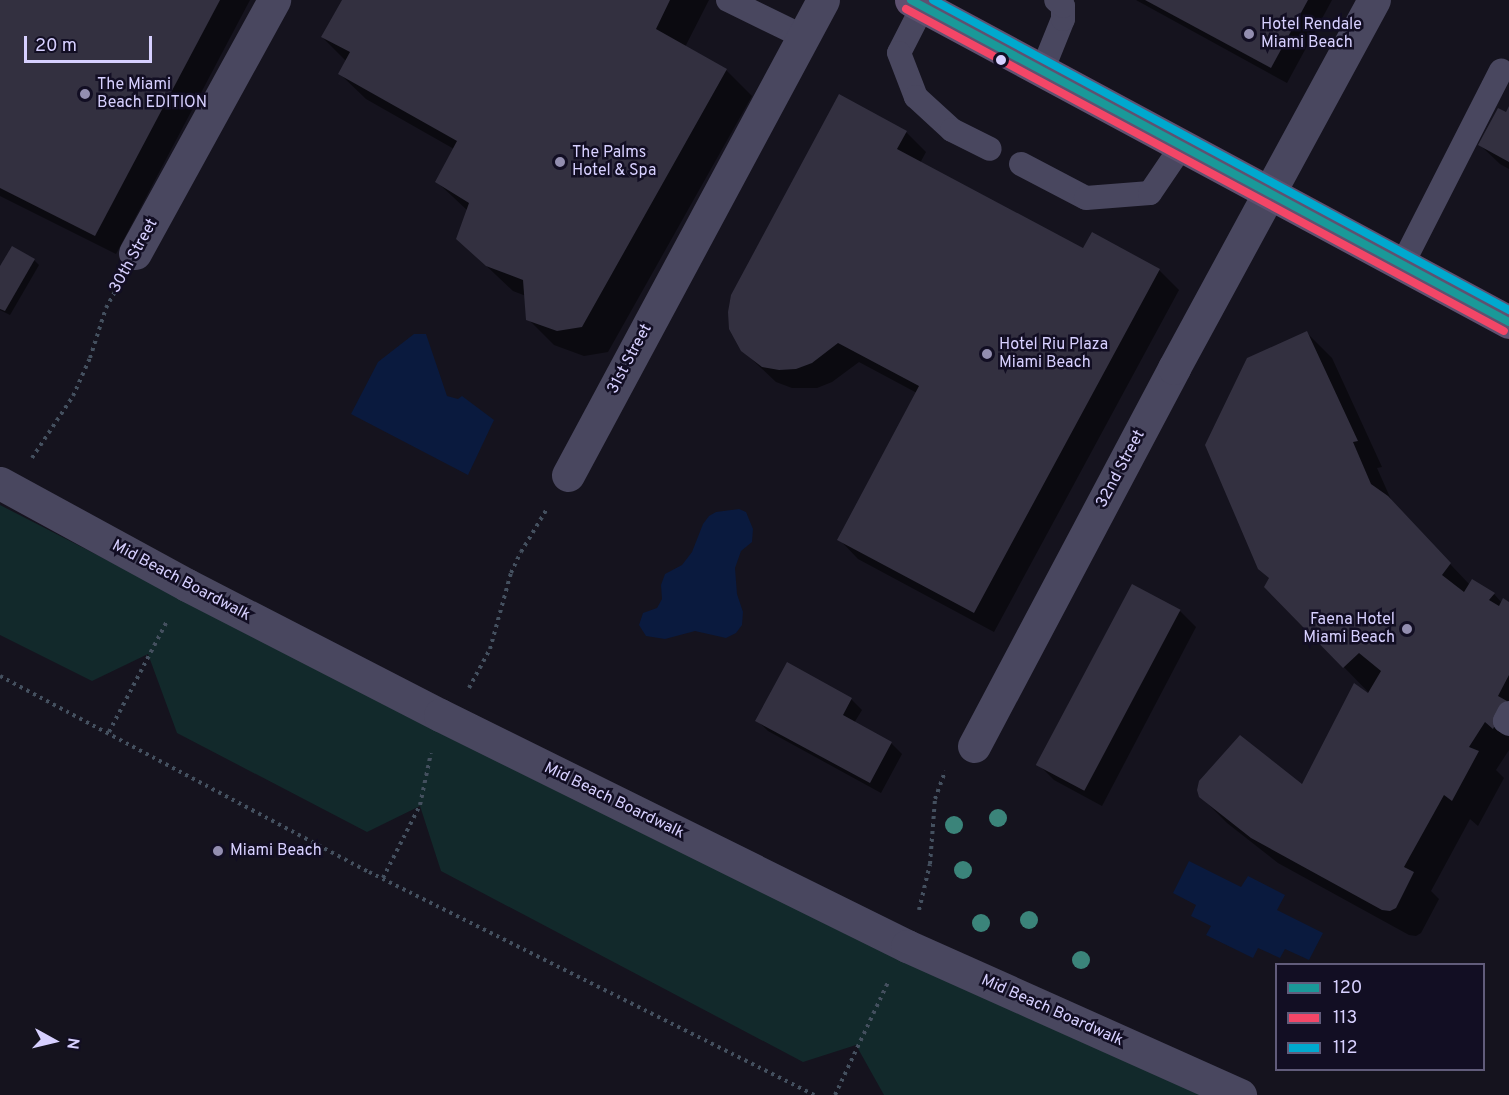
<!DOCTYPE html>
<html>
<head>
<meta charset="utf-8">
<style>
  body { margin:0 }
  #map { position:relative; width:1509px; height:1095px; overflow:hidden; background:#15131e; font-family:Overpass,sans-serif }
  div>[style] { position:absolute }
  [style*='--x'] { left:calc(var(--x)*1px); top:calc(var(--y)*1px); width:calc(var(--w)*1px); rotate:calc(var(--a)*1deg) }
  .green>* { inset:0; background:#12292b }
  .water>* { inset:0; background:#0a1a3e }
  .shadow>* { inset:0; background:#0007 }
  .building>* { inset:0; background:#333040; transform-origin:0 0 }
  .path>* { height:4px; margin-top:-2px; transform-origin:0; background:repeating-linear-gradient(90deg,#44505f 0 3px,transparent 0 7.5px) }
  .lane>* { height:24px; margin:-12px; padding:0 12px; transform-origin:12px; border-radius:12px; background:#49475f }
  .street>* { height:33px; margin:-16.5px; padding:0 16.5px; transform-origin:16.5px; border-radius:16.5px; background:#49475f }
  .primary>* { height:33px; margin:-16.5px; padding:0 16.5px; transform-origin:16.5px; border-radius:16.5px; background:#5e5170 }
  .bus-1>* { height:8px; margin:-4px; padding:0 4px; transform-origin:4px; border-radius:4px; background:#1a9999 }
  .bus-2>* { height:8px; margin:-4px; padding:0 4px; transform-origin:4px; border-radius:4px; background:#f34667 }
  .bus-3>* { height:8px; margin:-4px; padding:0 4px; transform-origin:4px; border-radius:4px; background:#00a9ce }
  .trees>* { width:18px; height:18px; margin:-9px; border-radius:50%; background:#3b847a }
  .dots>* { width:16px; height:16px; translate:-50% -50%; box-sizing:border-box; border:3px solid #120e23; border-radius:50% }
  span { translate:-50% -50%; white-space:nowrap; text-align:center; line-height:1.15; -webkit-text-stroke:5px #120e23; paint-order:stroke }
  .poi-label { font-size:16px; color:#d7d0ff }
  .left { translate:0 -50%; text-align:left }
  .right { translate:-100% -50%; text-align:right }
  .street-label { font-size:16px; color:#d7d0ff }
  .legend { position:absolute; left:1275px; top:963px; width:210px; height:108px; box-sizing:border-box; background:#120e23; border:2px solid #615c7b; margin:0; padding:8px 10px; list-style:none; font-size:18px; color:#d7d0ff }
  .legend li { display:flex; align-items:center; gap:12px; height:30px }
  .legend b { width:30px; border:2px solid #615c7b }
  .north { position:absolute; left:24px; top:1011px; width:60px; height:60px; -webkit-text-stroke:4px #120e23; paint-order:stroke; rotate:98deg; font-size:16px; font-weight:700; line-height:24px; text-align:center; color:#d7d0ff }
  .north::after { content:''; display:block; margin:auto; width:21px; height:27px; background:#d7d0ff; clip-path:polygon(50% 0,100% 100%,50% 72%,0 100%) }
  .scale { position:absolute; left:24px; top:36px; width:128px; height:27px; box-sizing:border-box; border:3px solid #d7d0ff; border-top:0; padding-left:8px; font-size:18px; line-height:21px; white-space:nowrap; color:#d7d0ff; -webkit-text-stroke:4px #120e23; paint-order:stroke }
</style>
</head>
<body>
<div id="map">
  <div class="green">
    <div style="clip-path:polygon(0 505px,535px 780px,1213px 1095px,884px 1095px,856px 1045px,803px 1062px,441px 871px,420px 806px,367px 832px,177px 733px,148px 654px,92px 681px,0 635px)"></div>
  </div>
  <div class="water">
    <div style="clip-path:polygon(414px 334px,426px 334px,447px 396px,458px 399px,462px 396px,494px 420px,468px 475px,351px 414px,378px 362px)"></div>
    <div style="clip-path:polygon(739px 509px,746px 512px,753px 529px,752px 542px,741px 551px,735px 568px,737px 594px,743px 612px,742px 625px,736px 633px,726px 638px,695px 631px,665px 639px,646px 636px,639px 625px,643px 613px,657px 608px,662px 599px,661px 585px,665px 574px,682px 565px,692px 552px,703px 524px,709px 516px,716px 512px)"></div>
    <div style="clip-path:polygon(1189px 861px,1241px 887px,1248px 876px,1285px 895px,1277px 910px,1323px 933px,1309px 960px,1285px 949px,1280px 958px,1258px 948px,1253px 958px,1206px 935px,1211px 926px,1191px 916px,1196px 905px,1173px 893px)"></div>
  </div>
  <div class="shadow">
    <div style="clip-path:polygon(0 0,250px 0,116px 254px,0 196px)"></div>
    <div style="clip-path:polygon(343px 0,709px 0,685px 47px,726px 70px,752px 96px,608px 352px,584px 356px,554px 345px,528px 319px,526px 296px,513px 291px,458px 239px,468px 211px,437px 182px,454px 149px,366px 99px,340px 74px,347px 62px,322px 37px)"></div>
    <div style="clip-path:polygon(1136px 0,1332px 0,1287px 83px)"></div>
    <div style="clip-path:polygon(1509px 110px,1509px 169px,1500px 164px,1480px 145px)"></div>
    <div style="clip-path:polygon(906px 132px,926px 152px,920px 163px,1083px 250px,1159px 270px,1179px 290px,994px 632px,858px 559px,839px 539px,917px 393px,859px 362px,832px 382px,817px 388px,792px 388px,776px 382px,742px 350px)"></div>
    <div style="clip-path:polygon(34px 260px,39px 265px,10px 315px,0 310px,0 269px)"></div>
    <div style="clip-path:polygon(1306px 332px,1332px 358px,1382px 467px,1377px 468px,1393px 504px,1470px 585px,1494px 594px,1502px 603px,1509px 603px,1509px 750px,1496px 770px,1504px 778px,1478px 826px,1470px 819px,1431px 891px,1439px 899px,1421px 933px,1416px 936px,1409px 935px,1278px 863px,1227px 823px,1200px 796px,1303px 786px,1372px 696px,1266px 587px,1270px 579px)"></div>
    <div style="clip-path:polygon(1180px 611px,1196px 627px,1102px 806px,1054px 780px,1038px 764px)"></div>
    <div style="clip-path:polygon(851px 699px,862px 710px,854px 723px,891px 743px,902px 754px,881px 793px,768px 731px,757px 720px)"></div>
  </div>
  <div class="building">
    <div style="clip-path:polygon(0 0,220px 0,95px 236px,0 188px)"></div>
    <div style="clip-path:polygon(342px 0,670px 0,656px 29px,727px 69px,582px 327px,557px 331px,526px 320px,523px 280px,486px 266px,456px 239px,469px 203px,435px 182px,457px 141px,338px 74px,350px 52px,321px 37px)"></div>
    <div style="clip-path:polygon(1145px 0,1308px 0,1271px 68px)"></div>
    <div style="clip-path:polygon(839px 94px,907px 131px,897px 149px,1083px 248px,1092px 232px,1160px 269px,974px 613px,837px 540px,919px 386px,838px 343px,812px 363px,796px 369px,779px 370px,762px 367px,741px 351px,729px 329px,728px 312px,731px 295px)"></div>
    <div style="clip-path:polygon(1509px 106px,1509px 162px,1478px 145px,1498px 108px,1506px 112px)"></div>
    <div style="clip-path:polygon(12px 246px,35px 259px,5px 311px,0 309px,0 266px)"></div>
    <div style="clip-path:polygon(1307px 331px,1358px 441px,1353px 442px,1371px 484px,1388px 496px,1451px 563px,1442px 575px,1464px 592px,1472px 579px,1495px 593px,1489px 600px,1499px 606px,1503px 598px,1509px 602px,1509px 675px,1498px 696px,1507px 701px,1493px 729px,1485px 722px,1469px 747px,1479px 751px,1452px 801px,1444px 795px,1404px 867px,1414px 872px,1396px 908px,1390px 911px,1382px 910px,1251px 838px,1199px 797px,1197px 790px,1199px 781px,1240px 735px,1302px 784px,1354px 683px,1368px 693px,1381px 671px,1359px 653px,1343px 668px,1264px 587px,1269px 578px,1258px 569px,1205px 445px,1247px 358px)"></div>
    <div style="left:1132px;top:584px;width:55px;height:205px;rotate:28deg"></div>
    <div style="clip-path:polygon(787px 662px,852px 698px,843px 715px,892px 742px,870px 783px,755px 721px)"></div>
  </div>
  <div class="path">
    <div style="--x:32;--y:458;--w:74;--a:-56.5"></div>
    <div style="--x:73;--y:396;--w:42;--a:-65.9"></div>
    <div style="--x:90;--y:358;--w:52;--a:-72.3"></div>
    <div style="--x:106;--y:308;--w:25;--a:-61"></div>
    <div style="--x:0;--y:676;--w:418;--a:28"></div>
    <div style="--x:369;--y:872;--w:498;--a:26.6"></div>
    <div style="--x:469;--y:688;--w:44;--a:-61.7"></div>
    <div style="--x:490;--y:649;--w:79;--a:-74.6"></div>
    <div style="--x:511;--y:573;--w:23;--a:-65"></div>
    <div style="--x:521;--y:552;--w:52;--a:-59"></div>
    <div style="--x:109;--y:732;--w:127;--a:-62.4"></div>
    <div style="--x:383;--y:878;--w:82;--a:-63.1"></div>
    <div style="--x:420;--y:805;--w:53;--a:-78.1"></div>
    <div style="--x:919;--y:910;--w:47;--a:-76.6"></div>
    <div style="--x:930;--y:864;--w:65;--a:-85.6"></div>
    <div style="--x:935;--y:799;--w:30;--a:-70"></div>
    <div style="--x:835;--y:1095;--w:127;--a:-64.8"></div>
  </div>
  <div class="lane">
    <div style="--x:728;--y:0;--w:85;--a:26"></div>
    <div style="--x:926;--y:0;--w:59;--a:117"></div>
    <div style="--x:899;--y:53;--w:47;--a:68.9"></div>
    <div style="--x:916;--y:97;--w:49;--a:42.5"></div>
    <div style="--x:952;--y:130;--w:42;--a:26.6"></div>
    <div style="--x:1042;--y:71;--w:56;--a:-68"></div>
    <div style="--x:1063;--y:19;--w:13;--a:-90"></div>
    <div style="--x:1063;--y:6;--w:9;--a:-139"></div>
    <div style="--x:1021;--y:164;--w:73;--a:27.6"></div>
    <div style="--x:1086;--y:198;--w:64;--a:-4.5"></div>
    <div style="--x:1150;--y:193;--w:57;--a:-55.8"></div>
    <div style="--x:1403;--y:263;--w:216;--a:-63"></div>
    <div style="--x:1509;--y:713;--w:9;--a:117"></div>
    <div style="--x:1505;--y:721;--w:5;--a:37"></div>
  </div>
  <div class="street">
    <div style="--x:135;--y:253;--w:289;--a:-61.2"></div>
    <div style="--x:568;--y:475;--w:539;--a:-61.77"></div>
    <div style="--x:0;--y:483;--w:213;--a:28.6"></div>
    <div style="--x:187;--y:585;--w:284;--a:27.2"></div>
    <div style="--x:440;--y:715;--w:521;--a:26.32"></div>
    <div style="--x:907;--y:946;--w:365;--a:24.1"></div>
    <div style="--x:974;--y:746;--w:428;--a:-62.1"></div>
    <div style="--x:1174;--y:368;--w:419;--a:-61.5"></div>
  </div>
  <div class="primary">
    <div style="--x:911;--y:0;--w:679;--a:28.3"></div>
  </div>
  <div class="bus-1">
    <div style="--x:911;--y:0;--w:679;--a:28.3"></div>
  </div>
  <div class="bus-2">
    <div style="--x:906;--y:9;--w:679;--a:28.3"></div>
  </div>
  <div class="bus-3">
    <div style="--x:933;--y:0;--w:654;--a:28.29"></div>
  </div>
  <div class="trees">
    <div style="left:998px;top:818px"></div>
    <div style="left:954px;top:825px"></div>
    <div style="left:963px;top:870px"></div>
    <div style="left:1029px;top:920px"></div>
    <div style="left:981px;top:923px"></div>
    <div style="left:1081px;top:960px"></div>
  </div>
  <div class="dots">
    <div style="left:1249px;top:34px;background:#938eb0"></div>
    <div style="left:1001px;top:60px;background:#d7d0ff"></div>
    <div style="left:85px;top:94px;background:#938eb0"></div>
    <div style="left:560px;top:162px;background:#938eb0"></div>
    <div style="left:987px;top:354px;background:#938eb0"></div>
    <div style="left:1407px;top:629px;background:#938eb0"></div>
    <div style="left:218px;top:851px;background:#938eb0"></div>
  </div>
  <div class="poi-label">
    <span class="left" style="left:1261px;top:34px">Hotel Rendale<br>Miami Beach</span>
    <span class="left" style="left:97px;top:94px">The Miami<br>Beach EDITION</span>
    <span class="left" style="left:572px;top:162px">The Palms<br>Hotel &amp; Spa</span>
    <span class="left" style="left:999px;top:354px">Hotel Riu Plaza<br>Miami Beach</span>
    <span class="right" style="left:1395px;top:629px">Faena Hotel<br>Miami Beach</span>
    <span class="left" style="left:230px;top:851px">Miami Beach</span>
  </div>
  <div class="street-label">
    <span style="left:134px;top:256px;rotate:-61deg">30th Street</span>
    <span style="left:630px;top:359px;rotate:-62deg">31st Street</span>
    <span style="left:1121px;top:469px;rotate:-62deg">32nd Street</span>
    <span style="left:181px;top:581px;rotate:28deg">Mid Beach Boardwalk</span>
    <span style="left:614px;top:801px;rotate:26deg">Mid Beach Boardwalk</span>
    <span style="left:1052px;top:1011px;rotate:24deg">Mid Beach Boardwalk</span>
  </div>
  <ul class="legend">
  <li><b style="height:8px;background:#1a9999"></b>120</li>
  <li><b style="height:8px;background:#f34667"></b>113</li>
  <li><b style="height:8px;background:#00a9ce"></b>112</li>
  </ul>
  <div class="north">N</div>
  <div class="scale">20 m</div>
</div>
</body>
</html>
